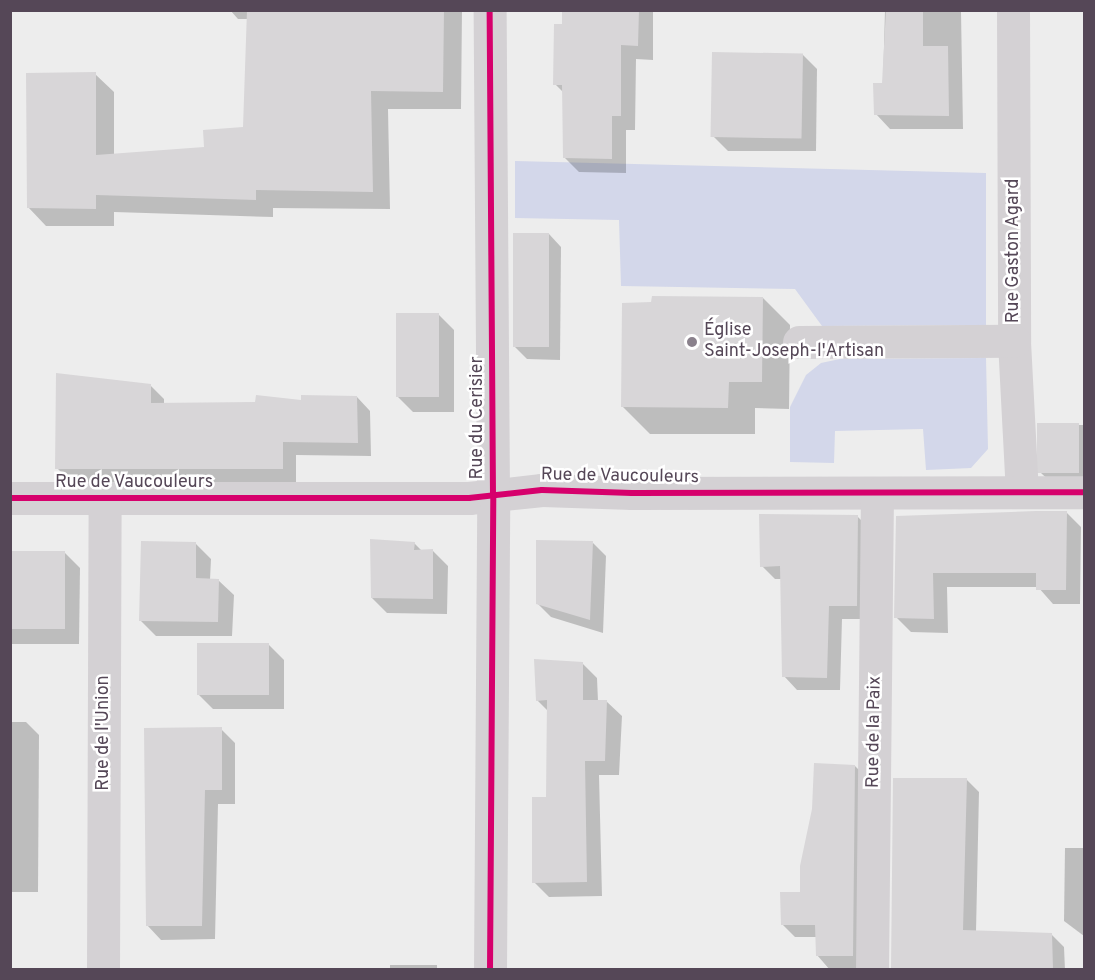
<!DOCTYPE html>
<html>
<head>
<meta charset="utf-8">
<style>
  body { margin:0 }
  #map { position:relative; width:1095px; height:980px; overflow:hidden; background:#ededed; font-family:Overpass,sans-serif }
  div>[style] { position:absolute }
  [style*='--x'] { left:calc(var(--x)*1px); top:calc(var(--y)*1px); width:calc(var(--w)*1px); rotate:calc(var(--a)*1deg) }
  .green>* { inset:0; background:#d3d7ea }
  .shadow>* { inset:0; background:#0003; transform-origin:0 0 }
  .building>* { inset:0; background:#d8d6d8; transform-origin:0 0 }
  .minor>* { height:33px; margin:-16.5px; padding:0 16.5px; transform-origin:16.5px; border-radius:16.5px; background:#d4d1d4 }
  .cycleway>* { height:6px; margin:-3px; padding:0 3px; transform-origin:3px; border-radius:3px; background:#d6006c }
  .dots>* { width:16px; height:16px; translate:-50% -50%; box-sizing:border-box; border:3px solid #fff; border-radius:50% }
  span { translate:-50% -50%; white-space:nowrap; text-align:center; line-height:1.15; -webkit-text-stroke:5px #fff; paint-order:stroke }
  .street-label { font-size:18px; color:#554757 }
  .poi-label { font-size:18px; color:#554757 }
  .left { translate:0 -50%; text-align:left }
  .frame { position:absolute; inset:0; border:12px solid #554757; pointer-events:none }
</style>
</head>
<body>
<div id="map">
  <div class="green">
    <div style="clip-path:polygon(515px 161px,986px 173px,986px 325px,822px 326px,795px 289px,621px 286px,619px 220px,515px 218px)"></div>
    <div style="clip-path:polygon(986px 358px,988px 449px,971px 468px,926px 470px,923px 429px,835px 431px,834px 463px,790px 462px,790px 407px,806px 375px,821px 363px,840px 359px)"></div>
  </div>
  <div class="shadow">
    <div style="clip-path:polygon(230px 10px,462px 10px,461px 109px,388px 109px,390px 209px,273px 208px,273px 217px,114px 212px,114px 226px,46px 226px,28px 207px,95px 74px,114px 92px,114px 155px,205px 148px,245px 129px,248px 19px,238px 19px)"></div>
    <div style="clip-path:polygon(564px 10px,653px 10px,653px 60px,636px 59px,635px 130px,626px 130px,626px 173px,579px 172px,564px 157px,564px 93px,555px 84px)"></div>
    <div style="clip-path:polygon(885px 10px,969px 10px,961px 11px,963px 129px,890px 129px,876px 114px,883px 84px)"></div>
    <div style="clip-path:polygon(802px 54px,817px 69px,816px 151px,728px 151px,713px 136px)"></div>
    <div style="clip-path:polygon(549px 234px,561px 247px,560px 360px,527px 359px,514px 346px)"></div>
    <div style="clip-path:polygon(763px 298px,790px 325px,789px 409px,755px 408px,755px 434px,650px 434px,623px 407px)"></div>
    <div style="clip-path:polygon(438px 314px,454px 330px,454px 412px,413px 412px,398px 397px)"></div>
    <div style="clip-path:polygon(150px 385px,164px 399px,164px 404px,302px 402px,357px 397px,370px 411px,371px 456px,296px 455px,296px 482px,71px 482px,57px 468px)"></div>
    <div style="clip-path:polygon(1039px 425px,1084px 425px,1084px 486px,1055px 486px,1041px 473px)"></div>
    <div style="clip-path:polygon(1066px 512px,1081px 527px,1080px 604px,1053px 604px,1038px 587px,947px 587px,948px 633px,911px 632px,896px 617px,897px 518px)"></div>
    <div style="clip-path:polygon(857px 516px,871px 530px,870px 619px,842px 619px,840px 690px,797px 690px,784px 676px,782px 579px,775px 579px,762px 566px)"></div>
    <div style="clip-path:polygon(414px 543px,422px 551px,433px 551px,448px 566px,447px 614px,387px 613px,372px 598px)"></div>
    <div style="clip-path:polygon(593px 543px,606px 556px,603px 633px,551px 617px,537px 603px)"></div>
    <div style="clip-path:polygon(196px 544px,211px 559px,210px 580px,218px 580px,234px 595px,232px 636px,156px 636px,141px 621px)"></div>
    <div style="clip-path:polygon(10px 552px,65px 553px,80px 568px,79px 644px,10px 644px)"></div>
    <div style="clip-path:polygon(269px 645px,284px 660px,284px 709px,213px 709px,198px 694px)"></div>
    <div style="clip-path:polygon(582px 663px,597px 678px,598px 701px,606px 701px,622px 716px,619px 775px,599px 775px,602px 896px,549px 897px,534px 882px,547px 798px,548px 711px,537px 700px)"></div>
    <div style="clip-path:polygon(10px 722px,26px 722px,39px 735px,38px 892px,10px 892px)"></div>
    <div style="clip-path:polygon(221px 729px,235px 743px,235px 804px,218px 804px,215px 939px,161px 940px,147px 925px)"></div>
    <div style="clip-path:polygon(855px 766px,868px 779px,866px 970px,830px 970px,817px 955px,817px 937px,795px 937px,782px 924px,802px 894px)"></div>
    <div style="clip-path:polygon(894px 779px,966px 779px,979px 792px,976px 932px,1051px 934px,1064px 947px,1065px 970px,892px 970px)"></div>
    <div style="clip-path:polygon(1065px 848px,1084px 848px,1084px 936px,1064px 921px)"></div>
    <div style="left:390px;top:965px;width:47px;height:5px"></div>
  </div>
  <div class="building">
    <div style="clip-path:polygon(247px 10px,444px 10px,443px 92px,371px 91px,373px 192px,256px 190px,256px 200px,96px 195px,96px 209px,27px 208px,26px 73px,96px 72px,96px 155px,204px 147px,203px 130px,243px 127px)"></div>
    <div style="clip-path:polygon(562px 10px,639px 10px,638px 46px,621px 45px,621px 116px,612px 116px,612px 159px,563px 158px,562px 85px,553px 85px,554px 24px,562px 24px)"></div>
    <div style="clip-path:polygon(886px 10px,923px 10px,923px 46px,948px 46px,949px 116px,874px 115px,873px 83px,882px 83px)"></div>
    <div style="left:712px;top:52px;width:91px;height:85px;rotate:1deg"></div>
    <div style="left:513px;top:233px;width:36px;height:114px"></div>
    <div style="clip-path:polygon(652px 296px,763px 297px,762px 382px,729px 382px,728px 408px,621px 407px,622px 303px,651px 302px)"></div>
    <div style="left:396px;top:313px;width:43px;height:84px"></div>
    <div style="clip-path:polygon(56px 373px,151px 384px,151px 403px,255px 402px,256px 395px,301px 400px,301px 395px,357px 396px,358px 443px,283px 442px,283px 469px,55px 469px)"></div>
    <div style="left:1037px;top:423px;width:42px;height:50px"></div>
    <div style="clip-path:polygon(1036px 511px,1067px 511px,1066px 590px,1036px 590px,1036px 573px,933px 573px,934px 619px,894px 618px,896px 516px)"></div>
    <div style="clip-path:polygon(759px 514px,858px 515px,857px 606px,829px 606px,827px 678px,782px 677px,780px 566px,760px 567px)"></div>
    <div style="clip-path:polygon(370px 539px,415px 542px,414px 550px,433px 549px,433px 599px,371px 598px)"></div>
    <div style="clip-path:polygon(536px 540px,593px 541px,590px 620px,536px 604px)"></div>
    <div style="clip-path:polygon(141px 541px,196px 542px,196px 578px,219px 579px,218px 622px,139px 621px)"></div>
    <div style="left:10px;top:551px;width:55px;height:78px"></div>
    <div style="left:197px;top:643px;width:72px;height:52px"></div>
    <div style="clip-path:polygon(534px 659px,583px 662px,583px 700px,607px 700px,605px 761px,585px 761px,587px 882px,532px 883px,532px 797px,546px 797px,547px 700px,536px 701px)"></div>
    <div style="clip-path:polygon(222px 727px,222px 790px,205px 790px,202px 926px,146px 926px,144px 728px)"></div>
    <div style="clip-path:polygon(814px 763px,855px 765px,853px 956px,816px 956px,815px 925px,781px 925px,780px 892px,800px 892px,800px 866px,812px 809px)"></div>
    <div style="clip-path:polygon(893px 778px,967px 778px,963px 930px,1052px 933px,1053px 969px,891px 969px)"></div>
  </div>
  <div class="minor">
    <div style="--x:1013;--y:10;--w:331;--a:89.8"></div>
    <div style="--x:1014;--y:341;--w:151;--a:87"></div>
    <div style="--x:799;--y:342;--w:215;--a:-0.3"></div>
    <div style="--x:10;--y:498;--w:459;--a:0"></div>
    <div style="--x:469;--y:498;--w:73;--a:-6.3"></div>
    <div style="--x:542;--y:490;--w:90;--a:1.9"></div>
    <div style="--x:632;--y:493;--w:452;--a:-0.1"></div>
    <div style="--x:103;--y:970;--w:473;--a:-89.8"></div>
    <div style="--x:490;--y:970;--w:475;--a:-89.6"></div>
    <div style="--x:493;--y:495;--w:485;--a:-90.4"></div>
    <div style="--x:872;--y:970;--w:476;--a:-89.4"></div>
  </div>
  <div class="cycleway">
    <div style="--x:10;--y:498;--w:459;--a:0"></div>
    <div style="--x:469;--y:498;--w:73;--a:-6.3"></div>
    <div style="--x:542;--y:490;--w:90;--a:1.9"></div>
    <div style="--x:632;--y:493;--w:452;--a:-0.1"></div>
    <div style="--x:490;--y:970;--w:475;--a:-89.6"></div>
    <div style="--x:493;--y:495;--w:485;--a:-90.4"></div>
  </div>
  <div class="dots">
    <div style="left:692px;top:342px;background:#8a818c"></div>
  </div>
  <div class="street-label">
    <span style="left:1014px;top:251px;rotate:-90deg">Rue Gaston Agard</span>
    <span style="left:478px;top:418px;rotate:-90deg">Rue du Cerisier</span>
    <span style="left:620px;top:477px;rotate:1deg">Rue de Vaucouleurs</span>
    <span style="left:134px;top:483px">Rue de Vaucouleurs</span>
    <span style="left:875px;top:732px;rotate:-89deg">Rue de la Paix</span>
    <span style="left:104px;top:733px;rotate:-90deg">Rue de l'Union</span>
  </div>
  <div class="poi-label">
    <span class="left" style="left:704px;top:342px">Église<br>Saint-Joseph-l'Artisan</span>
  </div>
  <div class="frame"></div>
</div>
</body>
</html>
